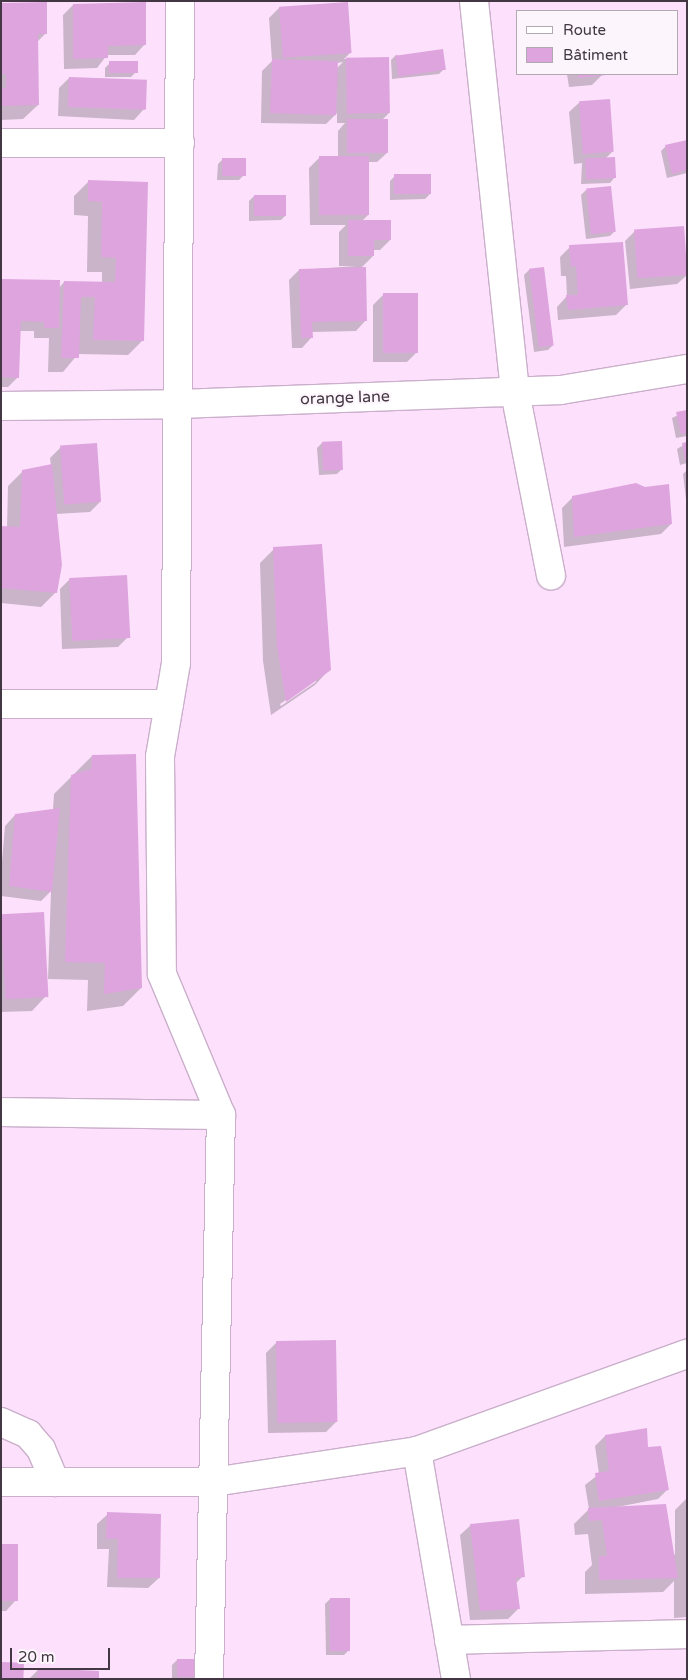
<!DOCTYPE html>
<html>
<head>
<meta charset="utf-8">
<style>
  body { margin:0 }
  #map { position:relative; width:688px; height:1680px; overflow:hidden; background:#fde1fc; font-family:"Varela Round",sans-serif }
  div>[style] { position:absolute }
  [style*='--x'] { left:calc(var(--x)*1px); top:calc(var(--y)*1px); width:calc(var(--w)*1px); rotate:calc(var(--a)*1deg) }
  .shadow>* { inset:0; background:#0003 }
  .building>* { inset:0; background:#dea4de; transform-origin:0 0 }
  .roads { filter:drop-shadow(1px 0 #caafca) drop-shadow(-1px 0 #caafca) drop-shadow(0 1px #caafca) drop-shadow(0 -1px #caafca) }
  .street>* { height:28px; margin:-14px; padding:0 14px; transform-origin:14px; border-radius:14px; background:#fff }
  span { translate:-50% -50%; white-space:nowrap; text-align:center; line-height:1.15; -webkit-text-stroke:4.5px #fcf6fc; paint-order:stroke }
  .street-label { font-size:16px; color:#423742 }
  .frame { position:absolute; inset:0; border:2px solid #423742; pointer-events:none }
  .legend { position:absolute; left:516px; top:10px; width:162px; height:65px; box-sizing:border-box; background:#fcf6fc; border:1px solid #b2aab2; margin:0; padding:6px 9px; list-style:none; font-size:15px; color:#423742 }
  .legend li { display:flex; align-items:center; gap:10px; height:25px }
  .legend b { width:25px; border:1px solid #b2aab2 }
  .scale { position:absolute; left:10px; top:1648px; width:100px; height:22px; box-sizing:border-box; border:2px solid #423742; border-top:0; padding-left:6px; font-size:15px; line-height:18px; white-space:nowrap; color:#423742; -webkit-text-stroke:4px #fcf6fc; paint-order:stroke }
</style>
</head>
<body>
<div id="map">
  <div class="shadow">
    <div style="clip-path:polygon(1px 4px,46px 33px,37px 42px,38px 105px,23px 119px,1px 120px)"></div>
    <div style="clip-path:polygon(73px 5px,145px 44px,135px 55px,107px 55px,97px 68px,64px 69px,63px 15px)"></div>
    <div style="clip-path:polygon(evenodd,280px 7px,351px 52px,344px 59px,388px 58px,389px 113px,382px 120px,388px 152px,377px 162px,368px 162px,369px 214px,362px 221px,390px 240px,380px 250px,373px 250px,373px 256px,361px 268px,366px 320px,356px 331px,312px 332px,312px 337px,302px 348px,292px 348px,289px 280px,299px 270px,356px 266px,339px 266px,339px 232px,346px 225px,310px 225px,309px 168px,320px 157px,338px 157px,338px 131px,345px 123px,337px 123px,337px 113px,326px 124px,261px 123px,262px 71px,272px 61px,269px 18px,280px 7px,343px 62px,337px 68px,337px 63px,343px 62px)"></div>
    <div style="clip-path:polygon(396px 55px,444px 69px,439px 74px,392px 79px,391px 60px)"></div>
    <div style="clip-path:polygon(110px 63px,136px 72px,131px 77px,105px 77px,105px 68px)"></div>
    <div style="clip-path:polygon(567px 74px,602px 74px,602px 75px,592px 85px,569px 87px)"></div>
    <div style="clip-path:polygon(69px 78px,144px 109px,134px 120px,58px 116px,59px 88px)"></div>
    <div style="clip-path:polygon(580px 102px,613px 151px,605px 159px,615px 177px,610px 183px,581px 184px,582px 163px,574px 164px,569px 112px)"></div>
    <div style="clip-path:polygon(687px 145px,687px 173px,667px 178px,661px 151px,666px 146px)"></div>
    <div style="clip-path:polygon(223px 159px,244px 175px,239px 180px,217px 180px,218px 164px)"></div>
    <div style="clip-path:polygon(395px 176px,430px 194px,425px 199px,390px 200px,390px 181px)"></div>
    <div style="clip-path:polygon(89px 181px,147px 183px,142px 341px,128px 355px,78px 354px,63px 372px,48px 372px,49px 338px,34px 338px,34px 331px,19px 331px,18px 377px,8px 387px,1px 387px,1px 280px,59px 288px,64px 282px,102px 283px,102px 272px,87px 272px,88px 216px,74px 215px,74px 196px)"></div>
    <div style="clip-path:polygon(586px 190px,615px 231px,610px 236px,586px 239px,581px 195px)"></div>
    <div style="clip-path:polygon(254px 196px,286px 215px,281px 220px,249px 221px,249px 201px)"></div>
    <div style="clip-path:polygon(683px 227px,687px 275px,677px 284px,630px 289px,625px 241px,635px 231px)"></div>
    <div style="clip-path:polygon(570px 247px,626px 305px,616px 315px,558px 320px,557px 307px,567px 296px,566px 276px,561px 276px,560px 257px)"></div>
    <div style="clip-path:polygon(543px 269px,553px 345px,548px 350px,534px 352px,524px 275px,529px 270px)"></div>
    <div style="clip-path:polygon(383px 295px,417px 352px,407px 362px,373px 362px,373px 305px)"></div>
    <div style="clip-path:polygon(687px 411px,687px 436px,676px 438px,672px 418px)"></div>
    <div style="clip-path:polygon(322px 443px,342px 469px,337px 474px,319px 475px,317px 448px)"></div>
    <div style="clip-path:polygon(687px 443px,687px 463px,680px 465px,677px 449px)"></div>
    <div style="clip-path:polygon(61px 447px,100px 502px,90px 512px,56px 514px,56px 592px,41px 607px,1px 603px,1px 528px,7px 528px,8px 486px,23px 471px,51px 466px,50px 458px)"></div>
    <div style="clip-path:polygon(687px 470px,687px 499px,686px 499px,683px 474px)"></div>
    <div style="clip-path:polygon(573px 497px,671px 524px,661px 534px,564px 547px,562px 508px)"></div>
    <div style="clip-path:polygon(evenodd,274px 549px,329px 670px,315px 685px,271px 715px,263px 661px,260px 563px,274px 549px,316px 679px,316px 682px,281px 706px,280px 704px,316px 679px)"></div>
    <div style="clip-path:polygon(70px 579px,128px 637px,118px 647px,62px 649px,60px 589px)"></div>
    <div style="clip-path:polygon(92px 756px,141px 988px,123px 1006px,87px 1011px,88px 980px,48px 979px,51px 891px,41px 901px,1px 896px,1px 873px,5px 826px,15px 815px,53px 810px,54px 794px)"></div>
    <div style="clip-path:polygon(1px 915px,46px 996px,32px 1011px,1px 1012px)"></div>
    <div style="clip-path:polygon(276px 1343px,337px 1421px,326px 1432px,268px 1433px,266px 1353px)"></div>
    <div style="clip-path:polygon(646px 1430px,647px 1448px,668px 1489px,658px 1499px,612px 1508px,675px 1555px,675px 1510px,687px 1498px,687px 1617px,674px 1618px,674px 1581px,663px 1592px,585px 1594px,585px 1572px,592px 1565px,588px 1534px,575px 1535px,574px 1524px,589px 1509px,585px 1485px,599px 1474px,595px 1446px,605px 1436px)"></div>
    <div style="clip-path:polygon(108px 1514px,159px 1578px,148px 1588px,107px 1587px,109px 1549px,97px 1549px,97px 1524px)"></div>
    <div style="clip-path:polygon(471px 1525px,523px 1576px,515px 1584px,518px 1609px,508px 1619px,470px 1620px,460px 1535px)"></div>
    <div style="clip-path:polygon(1px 1546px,16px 1600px,6px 1611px,1px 1611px)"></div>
    <div style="clip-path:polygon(330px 1599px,349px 1650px,344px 1655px,326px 1655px,325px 1604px)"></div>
    <div style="clip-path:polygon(177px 1660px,197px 1679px,172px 1679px,172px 1665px)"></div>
    <div style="clip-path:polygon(38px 1670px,98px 1679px,29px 1679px)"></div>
  </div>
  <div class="building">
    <div style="clip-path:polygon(47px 2px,47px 34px,38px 34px,39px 105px,1px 106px,1px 88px,6px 88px,6px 74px,1px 74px,1px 3px)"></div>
    <div style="clip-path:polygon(146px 2px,146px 45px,108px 46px,108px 58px,73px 59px,73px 4px)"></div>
    <div style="left:348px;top:2px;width:51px;height:69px;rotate:86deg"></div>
    <div style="left:443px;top:49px;width:21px;height:48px;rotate:82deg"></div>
    <div style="left:389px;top:57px;width:56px;height:43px;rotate:89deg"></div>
    <div style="left:272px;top:59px;width:66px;height:54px;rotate:2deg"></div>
    <div style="left:109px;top:61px;width:29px;height:12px"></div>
    <div style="clip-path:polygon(578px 74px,606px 74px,606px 75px,578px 78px)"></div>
    <div style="left:69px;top:77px;width:78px;height:30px;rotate:2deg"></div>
    <div style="left:610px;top:99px;width:53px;height:31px;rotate:86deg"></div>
    <div style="left:347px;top:119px;width:41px;height:34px"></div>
    <div style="clip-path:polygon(687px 140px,687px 170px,672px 174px,665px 145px)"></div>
    <div style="left:319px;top:156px;width:50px;height:59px"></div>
    <div style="left:615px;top:157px;width:21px;height:30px;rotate:87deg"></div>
    <div style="left:222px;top:158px;width:24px;height:18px"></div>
    <div style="left:431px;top:174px;width:20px;height:37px;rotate:90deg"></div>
    <div style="clip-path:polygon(88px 180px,148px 182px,144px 341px,93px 340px,95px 297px,81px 297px,79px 358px,61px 358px,64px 281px,115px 282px,116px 258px,101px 257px,102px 202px,88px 201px)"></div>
    <div style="left:611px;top:186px;width:46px;height:25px;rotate:84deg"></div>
    <div style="left:254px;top:195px;width:32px;height:21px"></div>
    <div style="clip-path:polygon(348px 220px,391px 220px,391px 240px,374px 240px,374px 256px,348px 256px)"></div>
    <div style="left:684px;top:226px;width:49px;height:50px;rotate:86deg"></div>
    <div style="clip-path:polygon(623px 242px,628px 305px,568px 310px,566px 295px,578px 295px,576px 266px,571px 267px,569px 245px)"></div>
    <div style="clip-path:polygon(366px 267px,367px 321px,312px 322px,313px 338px,301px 338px,299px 269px)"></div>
    <div style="left:544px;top:267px;width:79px;height:15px;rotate:83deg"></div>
    <div style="clip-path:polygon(1px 279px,60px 280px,59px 328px,44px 328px,44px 322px,21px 321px,19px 378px,1px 377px)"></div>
    <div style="left:383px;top:293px;width:35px;height:60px"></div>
    <div style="clip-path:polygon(687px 410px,687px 433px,681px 434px,676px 412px)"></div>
    <div style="left:342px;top:441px;width:29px;height:20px;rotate:88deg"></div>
    <div style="clip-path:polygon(687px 442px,687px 460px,685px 460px,682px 443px)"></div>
    <div style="left:97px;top:443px;width:59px;height:37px;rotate:86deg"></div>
    <div style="clip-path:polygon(52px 464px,62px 565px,57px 593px,1px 588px,1px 526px,20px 527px,22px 470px)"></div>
    <div style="clip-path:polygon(636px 483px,645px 487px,669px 484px,672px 524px,574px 537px,572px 496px)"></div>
    <div style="clip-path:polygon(322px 544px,331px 670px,286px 702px,277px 646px,273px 547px)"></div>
    <div style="left:127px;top:575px;width:63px;height:58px;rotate:87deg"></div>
    <div style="clip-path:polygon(136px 754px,142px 988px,104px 994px,105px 963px,65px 962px,71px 775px,91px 769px,92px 755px)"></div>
    <div style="clip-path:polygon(60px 808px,52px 892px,9px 886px,15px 814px)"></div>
    <div style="left:44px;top:912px;width:85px;height:43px;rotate:87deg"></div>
    <div style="left:336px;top:1340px;width:82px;height:60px;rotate:89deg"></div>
    <div style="clip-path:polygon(647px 1428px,648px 1447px,661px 1446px,669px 1490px,599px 1501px,595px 1473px,609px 1471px,605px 1435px)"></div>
    <div style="clip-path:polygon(666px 1504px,678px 1578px,599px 1580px,599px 1556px,607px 1556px,602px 1520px,589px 1521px,588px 1508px)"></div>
    <div style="clip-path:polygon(107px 1512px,161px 1514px,160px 1578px,117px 1578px,118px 1539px,106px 1539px)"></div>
    <div style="clip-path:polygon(519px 1519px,525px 1577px,516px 1578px,520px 1609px,480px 1611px,470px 1524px)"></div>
    <div style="left:1px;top:1544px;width:17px;height:57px"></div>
    <div style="left:330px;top:1598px;width:20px;height:53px"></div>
    <div style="left:177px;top:1659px;width:23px;height:18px"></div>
    <div style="left:1px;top:1662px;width:23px;height:17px;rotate:2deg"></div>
    <div style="clip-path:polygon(38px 1668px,99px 1671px,99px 1679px,37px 1679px)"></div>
  </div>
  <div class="roads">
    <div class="street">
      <div style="--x:180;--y:1;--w:662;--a:90.35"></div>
      <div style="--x:176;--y:663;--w:95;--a:99.7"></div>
      <div style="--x:160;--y:757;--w:217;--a:89.5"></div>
      <div style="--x:162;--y:974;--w:153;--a:67.3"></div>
      <div style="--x:221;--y:1115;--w:564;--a:91.22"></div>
      <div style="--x:474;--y:1;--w:393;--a:84"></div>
      <div style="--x:515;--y:392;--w:187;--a:78.9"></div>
      <div style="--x:1;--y:143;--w:179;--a:0"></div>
      <div style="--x:1;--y:406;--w:178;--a:-0.6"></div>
      <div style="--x:179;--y:404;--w:382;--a:-2.1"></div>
      <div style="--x:561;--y:390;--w:128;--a:-9.5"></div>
      <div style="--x:1;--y:704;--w:168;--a:0"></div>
      <div style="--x:1;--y:1112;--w:220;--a:0.8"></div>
      <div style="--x:1;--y:1422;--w:30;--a:24"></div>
      <div style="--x:28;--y:1434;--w:20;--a:49"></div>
      <div style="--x:41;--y:1449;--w:36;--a:67"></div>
      <div style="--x:417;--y:1451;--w:231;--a:80.3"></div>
      <div style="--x:1;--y:1482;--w:212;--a:0"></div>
      <div style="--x:213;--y:1482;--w:206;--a:-8.6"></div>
      <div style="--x:417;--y:1451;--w:287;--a:-19.8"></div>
      <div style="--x:449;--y:1640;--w:238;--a:-1.4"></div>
    </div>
  </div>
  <div class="street-label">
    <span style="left:345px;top:398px;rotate:-2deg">orange lane</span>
  </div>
  <div class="frame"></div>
  <ul class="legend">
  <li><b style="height:6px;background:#fff"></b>Route</li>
  <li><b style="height:14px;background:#dea4de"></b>Bâtiment</li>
  </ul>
  <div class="scale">20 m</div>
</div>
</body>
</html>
